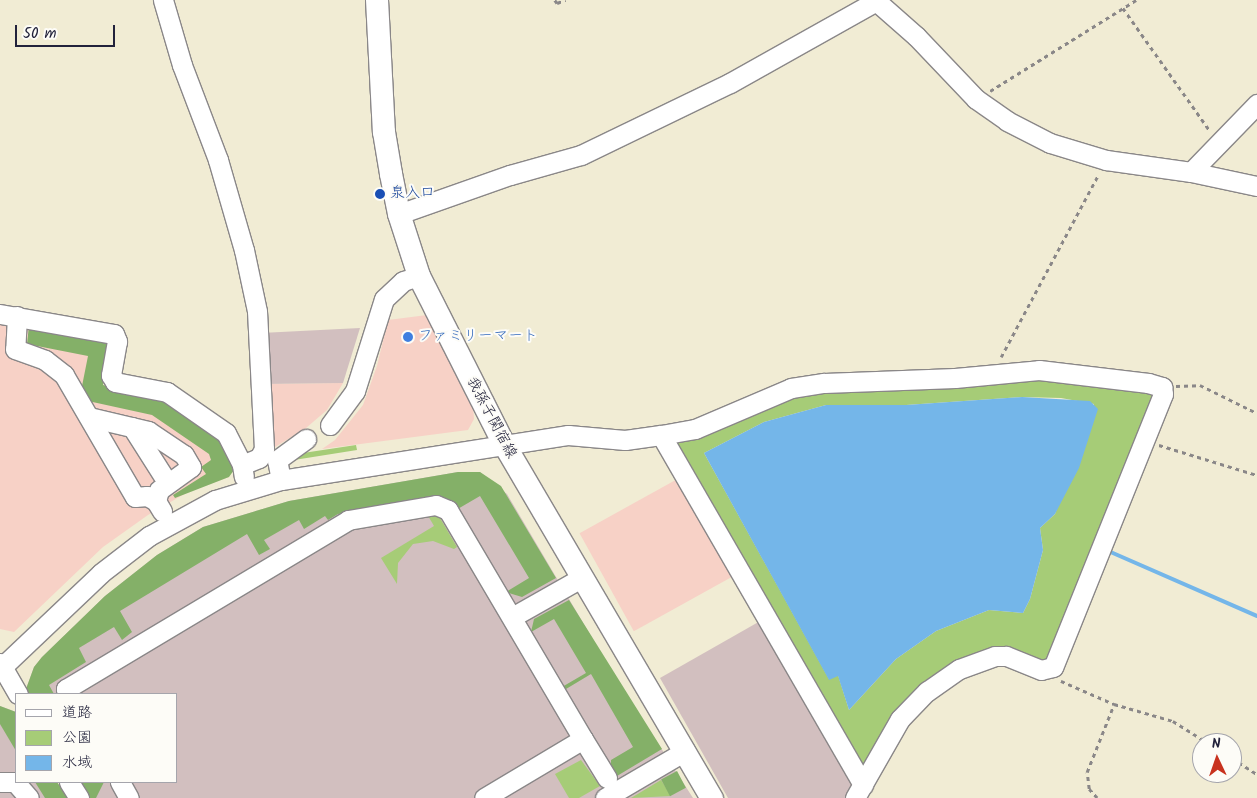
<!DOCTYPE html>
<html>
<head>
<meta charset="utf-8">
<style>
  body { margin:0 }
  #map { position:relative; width:1257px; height:798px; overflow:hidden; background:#f1ecd4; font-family:Kalam,"Klee One",sans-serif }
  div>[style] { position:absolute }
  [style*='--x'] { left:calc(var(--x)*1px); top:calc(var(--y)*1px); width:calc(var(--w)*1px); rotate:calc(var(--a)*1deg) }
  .built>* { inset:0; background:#f7d1c6; transform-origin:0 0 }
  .industrial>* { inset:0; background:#d2bfbf }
  .green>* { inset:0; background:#a6cc77 }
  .forest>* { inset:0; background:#84b068; transform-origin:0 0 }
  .water>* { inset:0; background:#74b6e9 }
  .stream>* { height:4px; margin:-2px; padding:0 2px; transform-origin:2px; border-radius:2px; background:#74b6e9 }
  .path>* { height:2.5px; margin-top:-1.25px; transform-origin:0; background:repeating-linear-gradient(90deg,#8a8788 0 4px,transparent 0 8px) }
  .roads { filter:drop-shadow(1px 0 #8a8788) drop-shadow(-1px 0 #8a8788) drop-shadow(0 1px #8a8788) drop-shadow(0 -1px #8a8788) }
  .minor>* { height:19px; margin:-9.5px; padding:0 9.5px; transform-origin:9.5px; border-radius:9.5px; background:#fff }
  .major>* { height:22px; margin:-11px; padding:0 11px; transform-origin:11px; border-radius:11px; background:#fff }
  .dots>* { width:14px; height:14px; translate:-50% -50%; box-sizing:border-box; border:2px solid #fdfcf7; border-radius:50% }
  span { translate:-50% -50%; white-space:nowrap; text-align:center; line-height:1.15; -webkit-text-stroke:4px #fdfcf7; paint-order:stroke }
  .transit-label { font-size:15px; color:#164399 }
  .left { translate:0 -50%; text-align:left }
  .shop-label { font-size:15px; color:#366cbe }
  .street-label { font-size:15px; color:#22223b }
  .legend { position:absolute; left:15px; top:693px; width:162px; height:90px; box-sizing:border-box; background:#fdfcf7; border:1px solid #a5a5ac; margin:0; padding:6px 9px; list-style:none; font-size:15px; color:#22223b }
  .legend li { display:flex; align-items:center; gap:10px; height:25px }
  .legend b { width:25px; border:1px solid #a5a5ac }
  .north { position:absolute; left:1192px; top:733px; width:50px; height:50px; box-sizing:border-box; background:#fdfcf7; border:1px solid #a5a5ac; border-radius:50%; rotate:357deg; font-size:14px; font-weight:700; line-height:20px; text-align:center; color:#22223b }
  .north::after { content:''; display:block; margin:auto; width:18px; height:22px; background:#c8321e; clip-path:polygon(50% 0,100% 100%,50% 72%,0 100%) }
  .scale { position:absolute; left:15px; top:25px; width:100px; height:22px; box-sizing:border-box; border:2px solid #22223b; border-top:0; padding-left:6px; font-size:15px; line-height:18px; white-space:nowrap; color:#22223b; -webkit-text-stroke:4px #fdfcf7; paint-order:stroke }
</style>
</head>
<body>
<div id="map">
  <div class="built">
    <div style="clip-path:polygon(427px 315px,473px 405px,474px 419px,468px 430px,322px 449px,335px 440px,363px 405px,377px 366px,388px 320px)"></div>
    <div style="clip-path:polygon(0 322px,110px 347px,103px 385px,162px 399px,229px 477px,188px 492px,148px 515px,103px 547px,14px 632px,0 629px)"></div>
    <div style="clip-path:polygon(343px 383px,327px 410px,306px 428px,267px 452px,263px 384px)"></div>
    <div style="left:681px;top:477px;width:112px;height:116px;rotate:61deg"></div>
  </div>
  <div class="industrial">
    <div style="clip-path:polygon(360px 328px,343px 383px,263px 384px,261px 333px)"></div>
    <div style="clip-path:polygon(458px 472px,480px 472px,507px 494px,611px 670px,693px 798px,90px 798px,81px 782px,176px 782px,176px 694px,29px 694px,26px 689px,34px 667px,42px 657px,105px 596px,157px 555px,203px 527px,289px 501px)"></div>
    <div style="clip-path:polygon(762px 620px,856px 783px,846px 798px,728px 798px,660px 678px)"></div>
    <div style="clip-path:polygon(0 706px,16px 712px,16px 782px,57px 782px,68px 798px,0 798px)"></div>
  </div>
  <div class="green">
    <div style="clip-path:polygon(evenodd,1039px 375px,1156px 391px,1049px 661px,955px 666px,866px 766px,859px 765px,674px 444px,677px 439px,794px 392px,1039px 375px,1022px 397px,1061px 398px,1094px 404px,1055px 514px,1040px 528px,1043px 550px,1030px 599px,1023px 613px,989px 610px,936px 631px,896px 659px,849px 710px,838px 675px,829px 679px,704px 453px,764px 422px,826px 405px,906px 405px,1022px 397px)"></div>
    <div style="clip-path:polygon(356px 445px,357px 450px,294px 460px,303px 453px)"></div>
    <div style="clip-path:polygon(427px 514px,440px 518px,457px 547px,454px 549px,433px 541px,413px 544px,398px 563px,397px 584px,381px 558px,434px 526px)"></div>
    <div style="clip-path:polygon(581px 760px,600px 786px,579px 798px,569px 798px,555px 774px)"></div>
    <div style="clip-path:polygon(661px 780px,671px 796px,631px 798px)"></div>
  </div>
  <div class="forest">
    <div style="clip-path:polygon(29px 325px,107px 341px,110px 347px,103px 385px,162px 399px,223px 441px,234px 470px,229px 477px,175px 498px,173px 495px,206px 474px,201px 467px,211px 460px,209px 454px,152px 415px,88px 401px,81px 391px,88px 356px,27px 344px)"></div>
    <div style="clip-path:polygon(458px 472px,480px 472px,501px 486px,556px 578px,522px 597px,506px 592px,529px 578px,480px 496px,456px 510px,436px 497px,338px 514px,328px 520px,325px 516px,304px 529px,299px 520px,264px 540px,270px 549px,259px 555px,247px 534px,120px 611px,132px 632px,122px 640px,114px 627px,79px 648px,86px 662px,49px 685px,54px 694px,29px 694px,26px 689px,34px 667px,42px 657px,105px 596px,157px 555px,203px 527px,289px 501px)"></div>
    <div style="clip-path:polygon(569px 600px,662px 749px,617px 776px,611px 767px,611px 760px,633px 747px,591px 674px,566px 689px,562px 687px,586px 673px,554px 619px,531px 632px,534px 619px)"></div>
    <div style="clip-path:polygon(0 706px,16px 712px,16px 751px,0 724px)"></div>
    <div style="left:677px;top:771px;width:19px;height:18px;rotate:62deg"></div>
    <div style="clip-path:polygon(35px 782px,57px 782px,68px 798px,45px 798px)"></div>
    <div style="clip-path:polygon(81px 782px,104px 782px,96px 798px,90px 798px)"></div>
  </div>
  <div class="water">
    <div style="clip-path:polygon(1022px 397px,1090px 401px,1098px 409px,1079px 468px,1055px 514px,1040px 528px,1043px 550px,1030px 599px,1023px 613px,989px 610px,936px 631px,896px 659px,849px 710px,838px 676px,829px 680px,704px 453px,764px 422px,826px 405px,906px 405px)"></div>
  </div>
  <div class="stream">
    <div style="--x:1106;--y:550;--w:165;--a:23.6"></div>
  </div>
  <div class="path">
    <div style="--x:555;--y:0;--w:4;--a:56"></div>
    <div style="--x:557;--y:3;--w:9;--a:-21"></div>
    <div style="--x:1123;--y:8;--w:151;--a:54.7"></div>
    <div style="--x:990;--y:91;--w:172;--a:-31.9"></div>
    <div style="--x:1001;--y:357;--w:206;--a:-61.9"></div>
    <div style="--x:1176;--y:386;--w:24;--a:-2"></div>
    <div style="--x:1200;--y:385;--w:64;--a:26.2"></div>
    <div style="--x:1159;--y:445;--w:102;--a:17"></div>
    <div style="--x:1061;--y:681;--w:58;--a:23.5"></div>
    <div style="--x:1114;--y:704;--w:61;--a:16.1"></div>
    <div style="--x:1173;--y:721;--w:41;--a:32.2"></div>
    <div style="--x:1232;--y:758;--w:30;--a:33"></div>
    <div style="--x:1097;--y:798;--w:12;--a:-132"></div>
    <div style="--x:1089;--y:789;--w:17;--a:-97"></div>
    <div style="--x:1087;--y:772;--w:73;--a:-68.3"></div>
  </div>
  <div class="roads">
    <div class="minor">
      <div style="--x:163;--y:0;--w:68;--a:73.7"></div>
      <div style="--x:182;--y:65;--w:102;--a:69.2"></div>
      <div style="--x:218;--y:160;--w:94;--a:73.9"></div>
      <div style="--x:244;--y:250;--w:62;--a:78"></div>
      <div style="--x:257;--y:311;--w:138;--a:87.1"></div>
      <div style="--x:264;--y:449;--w:10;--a:119"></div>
      <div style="--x:259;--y:458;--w:18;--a:158"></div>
      <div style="--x:875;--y:0;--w:55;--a:41.3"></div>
      <div style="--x:916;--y:36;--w:87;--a:46.4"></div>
      <div style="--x:976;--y:99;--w:38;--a:35"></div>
      <div style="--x:1007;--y:121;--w:48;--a:27.1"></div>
      <div style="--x:1050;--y:143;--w:59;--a:16.9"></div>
      <div style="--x:1106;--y:160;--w:86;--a:8"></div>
      <div style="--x:1191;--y:172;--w:67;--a:12"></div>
      <div style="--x:1191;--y:172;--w:95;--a:-45.9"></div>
      <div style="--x:399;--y:214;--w:118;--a:-19.4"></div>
      <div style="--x:510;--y:175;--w:74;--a:-15.7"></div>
      <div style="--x:581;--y:155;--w:165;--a:-25.8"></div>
      <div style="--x:730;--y:83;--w:167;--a:-29.3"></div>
      <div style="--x:0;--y:314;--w:116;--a:10"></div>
      <div style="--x:114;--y:334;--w:8;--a:67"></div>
      <div style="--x:117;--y:341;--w:35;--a:100"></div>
      <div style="--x:111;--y:375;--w:8;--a:60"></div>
      <div style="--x:115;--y:382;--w:53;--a:10.9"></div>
      <div style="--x:167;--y:392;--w:72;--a:34.8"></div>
      <div style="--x:226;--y:433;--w:36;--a:63"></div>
      <div style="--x:242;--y:465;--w:12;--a:81"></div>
      <div style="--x:17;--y:316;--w:33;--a:93"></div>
      <div style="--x:15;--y:349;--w:32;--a:20"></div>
      <div style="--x:45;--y:360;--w:24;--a:38"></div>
      <div style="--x:64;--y:375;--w:141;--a:59.8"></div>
      <div style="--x:135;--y:497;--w:12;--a:-5"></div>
      <div style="--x:147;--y:496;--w:10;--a:29"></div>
      <div style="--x:89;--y:417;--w:61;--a:13.3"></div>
      <div style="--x:148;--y:431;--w:43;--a:33.7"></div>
      <div style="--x:184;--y:455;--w:14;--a:60"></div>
      <div style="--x:191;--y:467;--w:39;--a:144"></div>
      <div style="--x:159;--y:490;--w:11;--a:105"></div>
      <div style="--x:156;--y:501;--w:12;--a:59"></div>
      <div style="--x:330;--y:425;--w:42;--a:-53.7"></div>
      <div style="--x:355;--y:391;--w:96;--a:-72.5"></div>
      <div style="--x:384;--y:299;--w:26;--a:-43"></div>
      <div style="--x:403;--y:281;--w:17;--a:-17"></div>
      <div style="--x:132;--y:427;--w:65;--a:57.5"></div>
      <div style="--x:661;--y:435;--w:404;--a:60"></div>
      <div style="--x:281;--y:480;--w:20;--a:-101"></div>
      <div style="--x:277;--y:460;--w:36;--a:-36"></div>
      <div style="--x:512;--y:617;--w:81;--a:-29.4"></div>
      <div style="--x:0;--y:663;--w:36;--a:60"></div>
      <div style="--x:0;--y:669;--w:139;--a:-43.5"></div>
      <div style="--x:101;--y:573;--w:61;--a:-37.6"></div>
      <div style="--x:149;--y:536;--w:75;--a:-28.6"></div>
      <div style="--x:215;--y:500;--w:69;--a:-16.9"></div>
      <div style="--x:281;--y:480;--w:291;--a:-8.9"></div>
      <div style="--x:568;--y:435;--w:57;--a:5"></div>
      <div style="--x:625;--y:440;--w:36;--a:-8"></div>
      <div style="--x:661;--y:435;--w:35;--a:-10"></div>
      <div style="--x:695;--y:429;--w:104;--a:-23.1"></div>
      <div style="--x:791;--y:388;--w:33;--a:-9"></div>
      <div style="--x:824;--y:383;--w:131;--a:-2.2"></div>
      <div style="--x:955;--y:378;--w:84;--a:-5.4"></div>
      <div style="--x:1039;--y:370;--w:110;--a:6.8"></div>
      <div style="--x:1148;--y:383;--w:15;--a:16"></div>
      <div style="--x:1162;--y:387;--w:7;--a:82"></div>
      <div style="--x:1163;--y:394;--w:294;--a:111.9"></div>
      <div style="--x:1053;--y:667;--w:12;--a:166"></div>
      <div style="--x:1041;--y:670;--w:38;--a:-158"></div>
      <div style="--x:1006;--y:656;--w:11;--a:180"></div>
      <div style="--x:995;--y:656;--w:38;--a:160"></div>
      <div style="--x:959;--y:669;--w:39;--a:145"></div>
      <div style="--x:927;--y:691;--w:39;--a:134"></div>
      <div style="--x:900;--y:719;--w:91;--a:119.7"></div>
      <div style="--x:69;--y:694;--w:6;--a:-121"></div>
      <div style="--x:66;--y:689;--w:329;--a:-30.9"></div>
      <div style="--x:348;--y:520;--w:89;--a:-9.7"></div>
      <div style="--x:436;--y:505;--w:13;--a:23"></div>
      <div style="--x:448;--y:510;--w:266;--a:59.5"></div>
      <div style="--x:583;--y:739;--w:115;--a:149.2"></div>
      <div style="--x:583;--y:739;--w:46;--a:58.4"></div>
      <div style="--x:0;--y:782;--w:15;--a:0"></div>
      <div style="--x:15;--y:782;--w:21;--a:49"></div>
      <div style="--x:69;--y:782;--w:19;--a:58"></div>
      <div style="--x:120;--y:782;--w:18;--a:61"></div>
      <div style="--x:605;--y:798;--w:93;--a:-30.4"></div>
    </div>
    <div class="major">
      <div style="--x:377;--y:0;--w:132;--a:87"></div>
      <div style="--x:384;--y:132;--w:43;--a:80.5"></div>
      <div style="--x:391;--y:174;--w:41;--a:78.7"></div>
      <div style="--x:399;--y:214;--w:65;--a:72.1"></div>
      <div style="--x:419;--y:276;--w:188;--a:63.2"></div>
      <div style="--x:504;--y:444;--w:411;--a:59.6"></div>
    </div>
  </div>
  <div class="dots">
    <div style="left:380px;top:194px;background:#1a4fb4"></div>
    <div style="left:408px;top:337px;background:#3f7fe0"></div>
  </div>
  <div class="transit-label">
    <span class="left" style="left:390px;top:194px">泉入口</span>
  </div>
  <div class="shop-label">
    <span class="left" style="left:418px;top:337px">ファミリーマート</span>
  </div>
  <div class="street-label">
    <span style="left:491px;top:418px;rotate:62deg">我孫子関宿線</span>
  </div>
  <ul class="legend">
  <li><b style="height:6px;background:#fff"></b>道路</li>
  <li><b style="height:14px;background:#a6cc77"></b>公園</li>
  <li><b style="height:14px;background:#74b6e9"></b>水域</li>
  </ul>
  <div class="north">N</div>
  <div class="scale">50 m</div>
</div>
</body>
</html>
